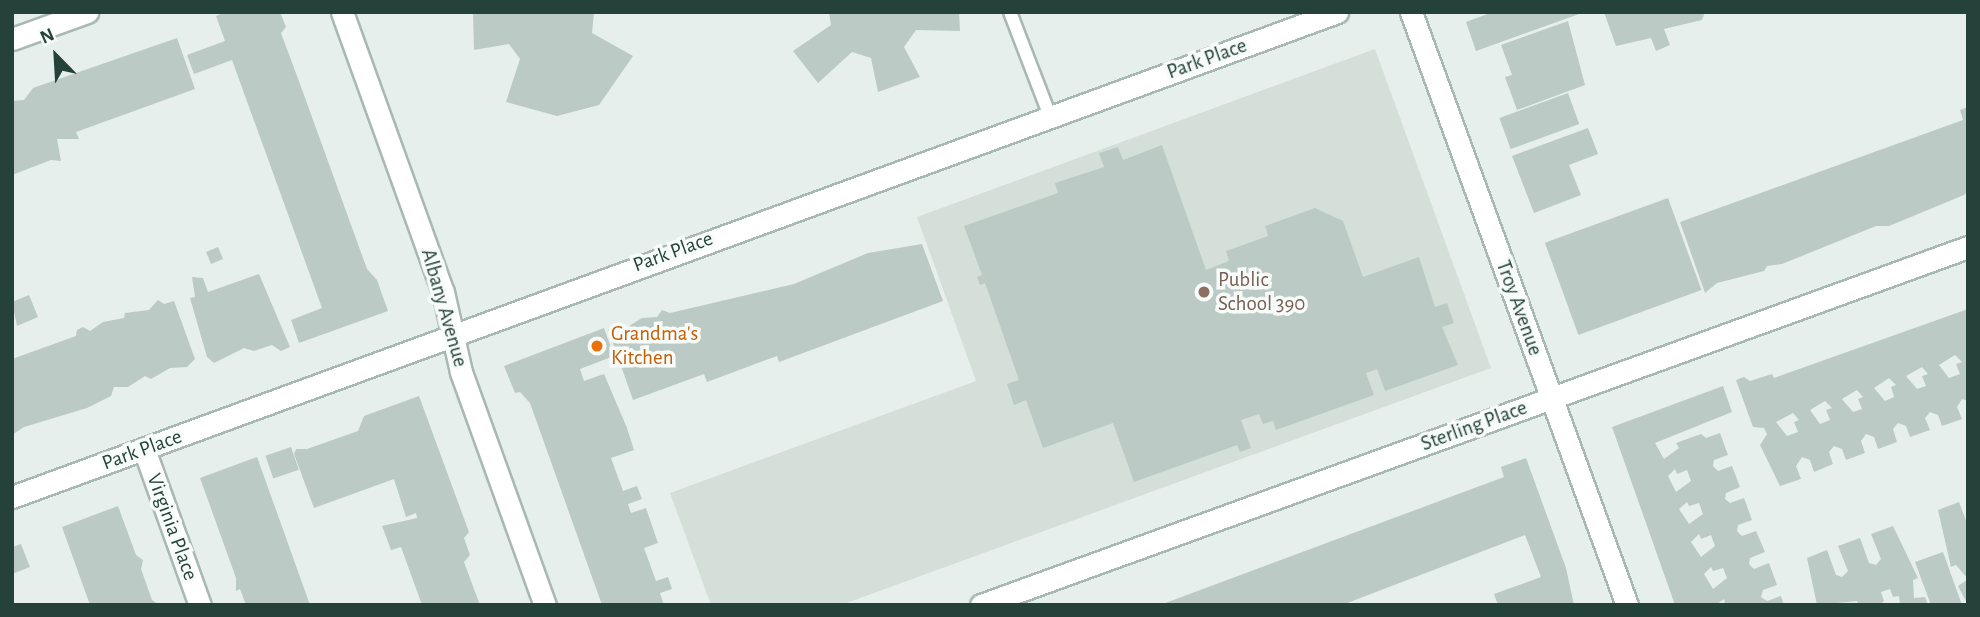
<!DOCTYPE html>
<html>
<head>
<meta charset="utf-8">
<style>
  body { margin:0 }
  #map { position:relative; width:1980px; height:617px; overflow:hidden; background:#e6efeb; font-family:"Alegreya Sans",sans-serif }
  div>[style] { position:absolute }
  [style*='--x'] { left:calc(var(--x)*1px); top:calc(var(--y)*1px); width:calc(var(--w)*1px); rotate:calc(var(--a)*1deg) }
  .built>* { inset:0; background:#d4dfda }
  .building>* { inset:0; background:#bbcac4; transform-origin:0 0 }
  .roads { filter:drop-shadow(2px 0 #a8b8b2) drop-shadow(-2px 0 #a8b8b2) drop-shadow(0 2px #a8b8b2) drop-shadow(0 -2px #a8b8b2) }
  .service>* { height:12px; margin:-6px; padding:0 6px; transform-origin:6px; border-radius:6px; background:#fff }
  .minor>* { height:21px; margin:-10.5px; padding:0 10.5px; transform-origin:10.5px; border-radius:10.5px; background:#fff }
  .dots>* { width:19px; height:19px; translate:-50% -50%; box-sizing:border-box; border:4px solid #f7fbf9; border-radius:50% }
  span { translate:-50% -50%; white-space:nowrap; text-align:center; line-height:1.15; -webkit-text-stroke:7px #f7fbf9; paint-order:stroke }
  .street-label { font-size:21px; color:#24423a }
  .education-label { font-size:21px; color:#785e54 }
  .left { translate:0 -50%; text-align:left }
  .food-label { font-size:21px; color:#c56008 }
  .frame { position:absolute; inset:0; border:14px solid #24423a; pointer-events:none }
  .north { position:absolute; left:21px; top:21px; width:70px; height:70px; -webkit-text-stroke:5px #f7fbf9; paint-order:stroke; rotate:336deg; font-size:19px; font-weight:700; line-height:28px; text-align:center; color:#24423a }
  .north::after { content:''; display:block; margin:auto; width:24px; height:32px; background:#24423a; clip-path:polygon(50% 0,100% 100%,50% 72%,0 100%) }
</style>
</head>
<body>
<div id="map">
  <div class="built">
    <div style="clip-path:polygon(1375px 49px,1491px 368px,841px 605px,711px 605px,670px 493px,976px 381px,917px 217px)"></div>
  </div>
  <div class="building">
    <div style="clip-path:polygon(226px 12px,280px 12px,286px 27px,281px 33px,300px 84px,367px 269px,377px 280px,388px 311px,299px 343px,291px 320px,322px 308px,232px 60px,194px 74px,187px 55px,225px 41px,216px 16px)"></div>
    <div style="clip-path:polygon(473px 12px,594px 12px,592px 33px,633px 56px,599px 105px,557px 116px,506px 102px,520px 59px,509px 44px,474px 50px)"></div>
    <div style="clip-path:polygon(829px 12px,959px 12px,960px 31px,916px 30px,904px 47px,920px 77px,878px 92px,871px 58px,852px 52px,818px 83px,793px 51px,831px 25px)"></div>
    <div style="clip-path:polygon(1493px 12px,1582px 12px,1582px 13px,1476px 51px,1466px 22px)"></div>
    <div style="clip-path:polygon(1604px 12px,1705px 12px,1702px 20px,1664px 29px,1670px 45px,1656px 51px,1651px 38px,1616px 46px)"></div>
    <div style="clip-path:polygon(1568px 21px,1585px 85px,1517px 110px,1505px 77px,1512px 75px,1501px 45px)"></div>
    <div style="clip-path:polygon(177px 38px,195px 89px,76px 132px,79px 139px,57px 139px,61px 161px,51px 160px,12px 175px,12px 101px,24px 100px,33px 88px)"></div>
    <div style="left:1568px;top:93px;width:33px;height:73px;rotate:70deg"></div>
    <div style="clip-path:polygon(1968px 107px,1968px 191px,1964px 195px,1889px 226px,1876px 226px,1782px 264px,1767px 266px,1764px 271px,1717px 283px,1705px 293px,1680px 222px,1963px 120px,1960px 110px)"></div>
    <div style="clip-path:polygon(1588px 128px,1598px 154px,1569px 165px,1581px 195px,1534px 213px,1512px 156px)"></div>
    <div style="clip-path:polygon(1162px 145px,1206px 270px,1229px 261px,1226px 251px,1268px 236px,1265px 226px,1315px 208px,1343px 221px,1363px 277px,1419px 257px,1435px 307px,1447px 303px,1454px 323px,1442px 327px,1458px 365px,1385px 391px,1377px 369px,1366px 373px,1374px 395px,1276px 430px,1273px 421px,1263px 424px,1259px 414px,1241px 420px,1251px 448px,1240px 452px,1237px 445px,1134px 482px,1113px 423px,1043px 448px,1026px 400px,1014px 405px,1007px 384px,1019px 380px,985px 283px,980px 285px,977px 277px,982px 275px,964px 226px,1058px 193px,1055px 183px,1104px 167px,1099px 153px,1118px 147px,1123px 160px)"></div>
    <div style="left:1668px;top:198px;width:98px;height:131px;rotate:70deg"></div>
    <div style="clip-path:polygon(922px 244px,943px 301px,779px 362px,777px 356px,707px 382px,704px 374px,633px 400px,608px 329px,621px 331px,642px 318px,657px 317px,662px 310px,670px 313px,794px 284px,868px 253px)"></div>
    <div style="left:218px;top:247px;width:13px;height:13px;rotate:67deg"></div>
    <div style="clip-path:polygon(259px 274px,290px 347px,281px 351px,272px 345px,254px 351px,244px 348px,214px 363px,207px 357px,190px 298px,195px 297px,192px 277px,203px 278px,208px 292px)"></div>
    <div style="clip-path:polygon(29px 295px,38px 317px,17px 326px,12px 302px)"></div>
    <div style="clip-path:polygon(158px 300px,164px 304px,174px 301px,195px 359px,187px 367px,170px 368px,151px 379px,145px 376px,128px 387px,114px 387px,111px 396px,87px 408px,24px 427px,12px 435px,12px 359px,76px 336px,77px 330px,83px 327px,90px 331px,103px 322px,124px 318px,125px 313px,149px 310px)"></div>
    <div style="clip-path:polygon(evenodd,1968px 309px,1968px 401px,1962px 399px,1957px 407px,1962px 419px,1942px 426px,1938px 415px,1930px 412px,1925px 418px,1930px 430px,1910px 437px,1906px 426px,1898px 423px,1893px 429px,1897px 442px,1878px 449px,1874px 437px,1866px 434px,1861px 441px,1865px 453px,1846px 460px,1842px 449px,1834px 446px,1829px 452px,1833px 464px,1814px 472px,1810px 460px,1802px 457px,1796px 466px,1801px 479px,1780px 486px,1760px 445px,1767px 434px,1764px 428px,1753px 427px,1736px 380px,1744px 377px,1750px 381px,1772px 374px,1774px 378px,1968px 309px,1955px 355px,1962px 362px,1956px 364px,1960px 374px,1949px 378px,1939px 365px,1955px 355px,1968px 309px,1922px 367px,1928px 374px,1922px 376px,1926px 386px,1917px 389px,1906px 376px,1922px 367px,1968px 309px,1889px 378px,1896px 385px,1891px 387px,1894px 397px,1885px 401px,1874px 388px,1889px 378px,1968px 309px,1857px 390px,1863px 397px,1858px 399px,1862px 409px,1853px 412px,1842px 399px,1857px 390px,1968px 309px,1825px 401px,1832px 408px,1826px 410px,1830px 420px,1820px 424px,1810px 410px,1825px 401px,1968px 309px,1793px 413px,1799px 420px,1794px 422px,1798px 432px,1787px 436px,1776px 422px,1793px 413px)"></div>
    <div style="clip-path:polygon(604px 328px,614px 356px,580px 369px,584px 381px,604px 374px,627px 428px,634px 450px,611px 458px,623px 491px,637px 486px,642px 499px,628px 504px,631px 513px,646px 508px,658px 543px,644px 548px,656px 581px,668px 577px,672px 589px,660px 593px,664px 605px,602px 605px,530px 403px,520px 392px,515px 393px,504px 366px)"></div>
    <div style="clip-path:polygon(evenodd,1723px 386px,1732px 412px,1655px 443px,1664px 459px,1679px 448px,1676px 443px,1701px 434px,1706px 438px,1720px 433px,1728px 455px,1714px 460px,1713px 466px,1718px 471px,1732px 466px,1740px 487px,1726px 493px,1725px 499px,1730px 503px,1744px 498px,1752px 520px,1738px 525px,1737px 531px,1742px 536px,1756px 531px,1765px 552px,1750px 558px,1749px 564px,1754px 569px,1769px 563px,1777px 585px,1763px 590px,1761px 597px,1767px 601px,1781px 596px,1784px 605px,1725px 604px,1724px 599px,1716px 605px,1675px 605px,1612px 427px,1723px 386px,1675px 469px,1677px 474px,1687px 470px,1691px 481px,1676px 492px,1668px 476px,1675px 469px,1723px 386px,1687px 502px,1689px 506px,1699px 503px,1703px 514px,1689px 524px,1679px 509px,1687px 502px,1723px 386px,1699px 534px,1701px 539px,1711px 535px,1715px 546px,1701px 557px,1691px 542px,1699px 534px,1723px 386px,1711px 567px,1713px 571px,1723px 568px,1727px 578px,1713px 589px,1704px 574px,1711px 567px)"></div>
    <div style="clip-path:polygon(419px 396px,469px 532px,464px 538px,470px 555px,464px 562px,480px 605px,422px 605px,401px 547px,391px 550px,382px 526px,417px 518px,416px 513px,406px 517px,394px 479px,314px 508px,294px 454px,296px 449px,307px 449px,358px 431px,364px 416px)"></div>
    <div style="left:291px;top:447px;width:24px;height:27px;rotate:71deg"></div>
    <div style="clip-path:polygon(257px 457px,275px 507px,310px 605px,246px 605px,240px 589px,236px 591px,236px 578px,200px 478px)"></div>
    <div style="clip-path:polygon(1526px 458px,1566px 568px,1574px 605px,1498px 605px,1494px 594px,1541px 577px,1525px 535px,1342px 605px,1160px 605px,1504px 477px,1501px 467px)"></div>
    <div style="clip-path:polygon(1959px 502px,1968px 526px,1968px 605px,1958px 586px,1968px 579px,1956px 565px,1951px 567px,1938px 510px)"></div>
    <div style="clip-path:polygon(118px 506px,136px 555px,143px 560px,141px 569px,152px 600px,159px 605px,90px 605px,62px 527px)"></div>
    <div style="clip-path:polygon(1893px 526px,1918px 578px,1913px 580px,1914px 598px,1925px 597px,1928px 605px,1900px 605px,1899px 596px,1893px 597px,1890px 589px,1881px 592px,1884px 601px,1879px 605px,1859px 605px,1857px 601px,1817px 605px,1807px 558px,1827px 550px,1836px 575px,1842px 577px,1848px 571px,1838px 546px,1860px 538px,1869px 563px,1876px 565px,1881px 559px,1871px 534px)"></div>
    <div style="clip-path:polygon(21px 544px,30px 567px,12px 574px,12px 547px)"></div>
    <div style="clip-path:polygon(1943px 552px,1962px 605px,1931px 605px,1915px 562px)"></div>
  </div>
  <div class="roads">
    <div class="service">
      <div style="--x:1010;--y:12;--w:111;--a:69"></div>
    </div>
    <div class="minor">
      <div style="--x:342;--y:12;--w:298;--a:70.2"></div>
      <div style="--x:443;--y:292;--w:82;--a:77.3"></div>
      <div style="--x:461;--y:372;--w:248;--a:70.2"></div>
      <div style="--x:1411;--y:12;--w:631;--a:69.99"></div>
      <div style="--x:12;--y:39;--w:80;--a:-19.8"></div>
      <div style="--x:144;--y:449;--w:166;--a:70.3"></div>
      <div style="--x:12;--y:497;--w:1411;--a:-20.1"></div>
      <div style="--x:981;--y:605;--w:1050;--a:-19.94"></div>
    </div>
  </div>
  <div class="dots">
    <div style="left:1204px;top:292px;background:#8d6e63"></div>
    <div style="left:597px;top:346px;background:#e8710a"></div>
  </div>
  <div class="street-label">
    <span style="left:1207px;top:59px;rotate:-20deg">Park Place</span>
    <span style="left:673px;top:252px;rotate:-20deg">Park Place</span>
    <span style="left:444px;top:308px;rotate:74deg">Albany Avenue</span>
    <span style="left:1519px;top:308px;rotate:70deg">Troy Avenue</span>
    <span style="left:1474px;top:426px;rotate:-20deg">Sterling Place</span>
    <span style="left:142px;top:450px;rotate:-20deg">Park Place</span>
    <span style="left:172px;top:527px;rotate:70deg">Virginia Place</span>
  </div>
  <div class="education-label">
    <span class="left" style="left:1218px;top:292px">Public<br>School 390</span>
  </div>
  <div class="food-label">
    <span class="left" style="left:611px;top:346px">Grandma's<br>Kitchen</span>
  </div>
  <div class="frame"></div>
  <div class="north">N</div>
</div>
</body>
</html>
